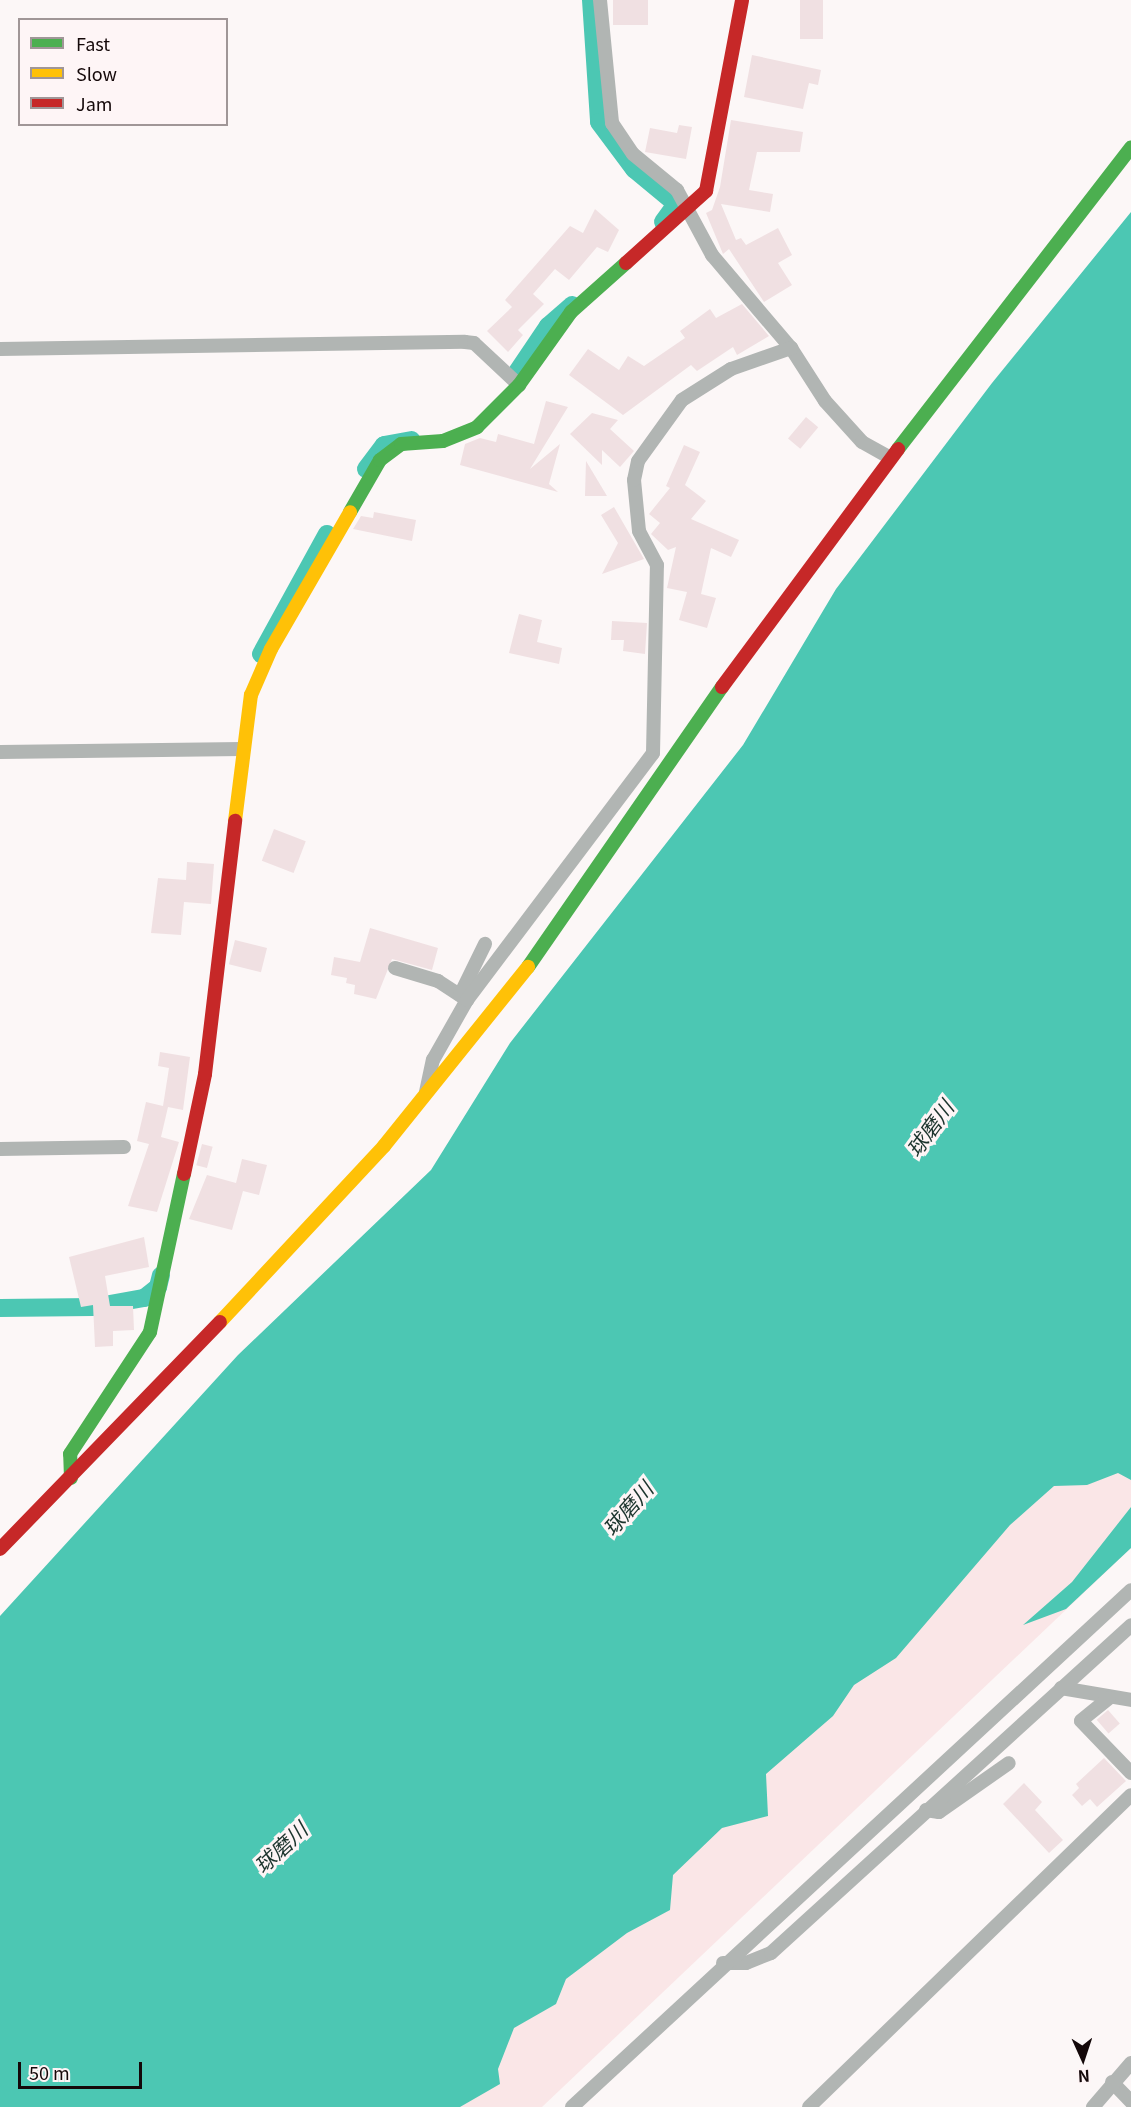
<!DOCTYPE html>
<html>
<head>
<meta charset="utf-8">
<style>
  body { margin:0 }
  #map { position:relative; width:1131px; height:2107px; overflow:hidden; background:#fcf7f7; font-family:Georgia,"Noto Sans JP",serif }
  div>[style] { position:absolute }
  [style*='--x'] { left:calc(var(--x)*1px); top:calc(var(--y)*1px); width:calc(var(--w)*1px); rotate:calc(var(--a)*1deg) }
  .green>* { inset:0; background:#fae6e7 }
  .water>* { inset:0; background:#4cc7b3 }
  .canal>* { height:18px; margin:-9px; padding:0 9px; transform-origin:9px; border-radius:9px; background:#4cc7b3 }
  .building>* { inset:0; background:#f0e0e2; transform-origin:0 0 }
  .street>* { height:14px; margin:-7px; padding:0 7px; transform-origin:7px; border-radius:7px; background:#b1b5b3 }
  .fast>* { height:14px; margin:-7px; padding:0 7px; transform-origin:7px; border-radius:7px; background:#4caf50 }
  .slow>* { height:14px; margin:-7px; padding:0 7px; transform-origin:7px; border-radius:7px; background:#ffc107 }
  .jam>* { height:14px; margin:-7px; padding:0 7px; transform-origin:7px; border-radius:7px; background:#c62828 }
  span { translate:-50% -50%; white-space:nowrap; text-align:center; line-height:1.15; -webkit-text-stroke:6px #fef5f6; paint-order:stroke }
  .water-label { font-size:21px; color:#1b332c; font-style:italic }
  .legend { position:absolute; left:18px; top:18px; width:210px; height:108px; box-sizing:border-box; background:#fef5f6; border:2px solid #a09697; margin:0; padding:8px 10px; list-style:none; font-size:18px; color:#140809 }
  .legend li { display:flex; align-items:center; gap:12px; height:30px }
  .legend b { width:30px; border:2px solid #a09697 }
  .north { position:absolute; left:1053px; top:2029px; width:60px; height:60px; -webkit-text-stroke:4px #fef5f6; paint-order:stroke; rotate:177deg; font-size:16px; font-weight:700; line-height:24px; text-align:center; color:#140809 }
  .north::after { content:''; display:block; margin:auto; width:21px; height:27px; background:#140809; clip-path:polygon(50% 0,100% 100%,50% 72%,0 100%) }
  .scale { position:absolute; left:18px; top:2062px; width:124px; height:27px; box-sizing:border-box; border:3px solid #140809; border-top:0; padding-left:8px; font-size:18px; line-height:21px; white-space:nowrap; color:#140809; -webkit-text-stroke:4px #fef5f6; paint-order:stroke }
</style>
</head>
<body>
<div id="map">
  <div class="green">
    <div style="clip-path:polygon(1131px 1304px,1131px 1548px,542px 2107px,359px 2107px)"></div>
  </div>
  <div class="water">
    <div style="clip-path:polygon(1131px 212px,1131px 1480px,1118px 1473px,1087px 1485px,1054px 1486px,1010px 1525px,896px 1658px,854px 1685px,833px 1716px,766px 1774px,768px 1816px,722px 1828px,673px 1875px,670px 1910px,627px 1933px,566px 1979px,556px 2004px,514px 2028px,498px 2069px,500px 2084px,460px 2107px,0 2107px,0 1616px,238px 1355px,431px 1170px,510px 1043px,743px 745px,836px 589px,992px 383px)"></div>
    <div style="clip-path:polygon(1131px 1507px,1131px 1548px,1066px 1609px,1023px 1625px,1072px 1582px)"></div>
  </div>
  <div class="canal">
    <div style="--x:591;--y:0;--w:122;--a:86.2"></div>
    <div style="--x:599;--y:122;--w:59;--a:53.3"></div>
    <div style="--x:634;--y:169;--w:55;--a:39.8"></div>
    <div style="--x:676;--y:204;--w:22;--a:126"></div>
    <div style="--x:515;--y:375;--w:59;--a:-56"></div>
    <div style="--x:548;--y:326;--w:32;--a:-41"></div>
    <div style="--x:366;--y:469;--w:30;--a:-53"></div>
    <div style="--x:384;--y:445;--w:28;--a:-10"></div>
    <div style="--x:261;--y:654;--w:137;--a:-61.2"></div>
    <div style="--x:0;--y:1308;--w:93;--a:-0.6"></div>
    <div style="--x:93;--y:1307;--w:52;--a:-10"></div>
    <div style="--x:144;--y:1298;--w:18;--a:-38"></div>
    <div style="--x:158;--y:1287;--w:12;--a:-76"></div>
  </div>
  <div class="building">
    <div style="left:613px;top:0;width:35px;height:25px"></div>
    <div style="left:800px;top:0;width:23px;height:39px"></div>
    <div style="clip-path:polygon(752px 55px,821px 70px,818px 85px,809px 83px,803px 109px,744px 97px)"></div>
    <div style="clip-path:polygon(731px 120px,803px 132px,800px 152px,757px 152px,749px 190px,773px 194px,770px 212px,721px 204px,736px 240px,741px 238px,746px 245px,778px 228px,792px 255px,778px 263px,792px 285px,764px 302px,729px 249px,723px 254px,706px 213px,712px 210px,720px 187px)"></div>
    <div style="clip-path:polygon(679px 125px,692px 127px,686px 159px,645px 152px,650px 128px,677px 133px)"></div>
    <div style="clip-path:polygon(595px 209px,619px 230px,608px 252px,597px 247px,569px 280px,555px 269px,533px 294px,544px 304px,518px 330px,523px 335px,508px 352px,487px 331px,512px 307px,505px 300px,570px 226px,583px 233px)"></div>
    <div style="clip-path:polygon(742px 304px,769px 336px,737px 355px,733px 347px,697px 371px,691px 365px,623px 415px,569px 375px,588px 349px,619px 370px,628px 356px,644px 366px,685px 338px,680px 331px,710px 309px,716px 318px)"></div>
    <div style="clip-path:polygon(546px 401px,568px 407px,530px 469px,560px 444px,549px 484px,558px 492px,460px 465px,465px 444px,480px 438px,496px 442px,498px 434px,534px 444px)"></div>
    <div style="clip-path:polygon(592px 413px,618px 420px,610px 429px,634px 451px,620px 467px,602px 450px,602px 465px,570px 434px)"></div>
    <div style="left:806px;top:417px;width:16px;height:28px;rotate:40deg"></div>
    <div style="clip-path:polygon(684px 445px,700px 452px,685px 485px,706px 501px,691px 519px,739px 540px,731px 557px,711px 548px,701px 594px,716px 598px,707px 628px,679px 620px,687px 592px,667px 588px,676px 547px,668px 550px,651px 534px,660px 523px,649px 514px,670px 488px,666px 486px)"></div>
    <div style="clip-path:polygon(586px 461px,607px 496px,585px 496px)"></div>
    <div style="clip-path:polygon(614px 507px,644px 559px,602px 574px,618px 543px,601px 515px)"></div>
    <div style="clip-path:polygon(374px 512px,416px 520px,412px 541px,353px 529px,361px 516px,373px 518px)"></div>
    <div style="clip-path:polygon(519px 614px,542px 620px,537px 642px,562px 648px,559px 664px,509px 653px)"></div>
    <div style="clip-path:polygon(612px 621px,647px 623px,645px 654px,623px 651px,624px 640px,611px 640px)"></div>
    <div style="left:274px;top:829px;width:34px;height:34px;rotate:21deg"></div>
    <div style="clip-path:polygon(187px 862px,214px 864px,211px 904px,184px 902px,181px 935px,151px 933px,158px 878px,186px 880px)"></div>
    <div style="clip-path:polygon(370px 928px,438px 948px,432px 970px,392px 959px,376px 999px,354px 994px,355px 985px,346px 983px,347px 978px,331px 975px,334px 957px,360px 962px)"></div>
    <div style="left:235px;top:940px;width:33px;height:25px;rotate:14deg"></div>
    <div style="clip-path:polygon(160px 1052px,190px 1057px,183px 1110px,168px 1107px,161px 1137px,179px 1142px,157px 1212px,128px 1206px,149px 1144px,137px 1141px,146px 1102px,163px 1106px,169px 1068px,158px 1066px)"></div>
    <div style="left:202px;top:1144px;width:11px;height:22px;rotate:15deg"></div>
    <div style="clip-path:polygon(242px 1159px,267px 1165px,259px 1195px,243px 1191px,232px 1230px,189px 1219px,207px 1175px,236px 1183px)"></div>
    <div style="clip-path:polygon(144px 1237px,149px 1267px,105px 1276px,110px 1306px,133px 1306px,134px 1330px,113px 1331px,113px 1346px,95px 1347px,93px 1305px,81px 1307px,69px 1257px)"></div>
    <div style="left:1108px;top:1710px;width:18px;height:15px;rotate:49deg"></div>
    <div style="clip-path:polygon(1104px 1758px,1126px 1781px,1097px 1807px,1090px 1799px,1082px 1806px,1072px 1795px,1079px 1788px,1076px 1784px)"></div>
    <div style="clip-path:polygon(1024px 1783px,1042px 1802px,1035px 1810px,1063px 1840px,1049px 1853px,1003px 1804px)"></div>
  </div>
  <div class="street">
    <div style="--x:600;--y:0;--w:124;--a:84.4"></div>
    <div style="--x:612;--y:123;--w:37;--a:56"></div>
    <div style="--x:633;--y:154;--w:57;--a:39.3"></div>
    <div style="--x:677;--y:190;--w:74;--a:61.7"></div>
    <div style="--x:712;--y:255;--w:122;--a:49.7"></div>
    <div style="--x:791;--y:348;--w:63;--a:57.3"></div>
    <div style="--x:825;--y:401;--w:55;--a:47.9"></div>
    <div style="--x:862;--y:442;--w:31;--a:29"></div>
    <div style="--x:0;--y:349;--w:465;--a:-0.9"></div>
    <div style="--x:465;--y:342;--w:9;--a:6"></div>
    <div style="--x:474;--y:343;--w:62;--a:43"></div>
    <div style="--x:0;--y:752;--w:242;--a:-0.7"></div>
    <div style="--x:395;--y:968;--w:45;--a:16.8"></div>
    <div style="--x:438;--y:981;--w:35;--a:33"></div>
    <div style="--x:460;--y:995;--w:57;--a:-63.9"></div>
    <div style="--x:426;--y:1092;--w:33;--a:-78"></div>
    <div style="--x:433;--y:1060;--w:69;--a:-60.5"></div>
    <div style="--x:467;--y:1000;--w:309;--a:-53"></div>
    <div style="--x:653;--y:753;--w:188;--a:-88.8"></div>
    <div style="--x:657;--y:565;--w:38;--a:-118"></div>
    <div style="--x:639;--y:531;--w:51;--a:-95.6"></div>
    <div style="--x:634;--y:480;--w:19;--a:-78"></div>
    <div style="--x:638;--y:461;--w:75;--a:-54.2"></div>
    <div style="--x:682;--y:400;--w:58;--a:-32.3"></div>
    <div style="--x:731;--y:369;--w:64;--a:-19.3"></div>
    <div style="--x:0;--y:1149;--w:124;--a:-0.9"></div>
    <div style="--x:1061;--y:1688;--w:71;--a:9.7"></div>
    <div style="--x:1109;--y:1698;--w:36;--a:141"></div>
    <div style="--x:1081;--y:1721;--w:72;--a:46.1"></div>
    <div style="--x:926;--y:1810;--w:13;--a:9"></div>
    <div style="--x:939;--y:1812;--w:85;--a:-35"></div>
    <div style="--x:723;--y:1963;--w:23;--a:0"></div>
    <div style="--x:746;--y:1963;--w:27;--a:-22"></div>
    <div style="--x:771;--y:1953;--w:487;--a:-42.3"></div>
    <div style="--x:1112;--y:2082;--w:28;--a:46"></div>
    <div style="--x:572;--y:2107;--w:761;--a:-42.76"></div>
    <div style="--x:809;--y:2107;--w:448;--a:-44.1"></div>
    <div style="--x:1093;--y:2107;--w:58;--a:-49.2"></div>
  </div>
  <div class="fast">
    <div style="--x:898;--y:449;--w:381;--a:-52.3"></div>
    <div style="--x:350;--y:512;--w:60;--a:-60"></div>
    <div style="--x:380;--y:460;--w:26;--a:-37"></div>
    <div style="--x:401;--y:444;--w:42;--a:-4.1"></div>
    <div style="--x:443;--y:441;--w:37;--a:-22"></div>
    <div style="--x:477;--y:427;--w:59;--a:-45"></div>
    <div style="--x:519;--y:385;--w:90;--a:-54.5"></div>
    <div style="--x:571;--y:312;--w:74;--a:-41.7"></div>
    <div style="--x:528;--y:967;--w:341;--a:-55.3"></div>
    <div style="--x:71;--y:1478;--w:24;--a:-92"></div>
    <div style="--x:70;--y:1454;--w:146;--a:-56.7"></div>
    <div style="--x:150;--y:1332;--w:162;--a:-77.9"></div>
  </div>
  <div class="slow">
    <div style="--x:235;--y:821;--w:127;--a:-82.8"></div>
    <div style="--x:251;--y:695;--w:50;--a:-66.5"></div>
    <div style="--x:271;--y:649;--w:158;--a:-60"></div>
    <div style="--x:220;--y:1322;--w:241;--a:-47"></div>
    <div style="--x:384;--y:1146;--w:230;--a:-51.2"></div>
  </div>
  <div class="jam">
    <div style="--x:626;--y:263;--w:108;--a:-42"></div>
    <div style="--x:706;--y:191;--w:194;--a:-79.3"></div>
    <div style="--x:722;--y:687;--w:296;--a:-53.5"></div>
    <div style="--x:184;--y:1174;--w:102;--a:-78.1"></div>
    <div style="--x:205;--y:1074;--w:255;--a:-83.2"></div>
    <div style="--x:0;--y:1549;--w:316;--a:-45.9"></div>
  </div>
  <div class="water-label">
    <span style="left:929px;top:1128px;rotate:-54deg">球磨川</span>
    <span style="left:627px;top:1508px;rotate:-49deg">球磨川</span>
    <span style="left:280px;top:1847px;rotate:-43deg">球磨川</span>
  </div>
  <ul class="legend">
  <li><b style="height:8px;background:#4caf50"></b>Fast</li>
  <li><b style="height:8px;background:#ffc107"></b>Slow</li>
  <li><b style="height:8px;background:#c62828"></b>Jam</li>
  </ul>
  <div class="north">N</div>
  <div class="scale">50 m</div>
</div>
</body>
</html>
